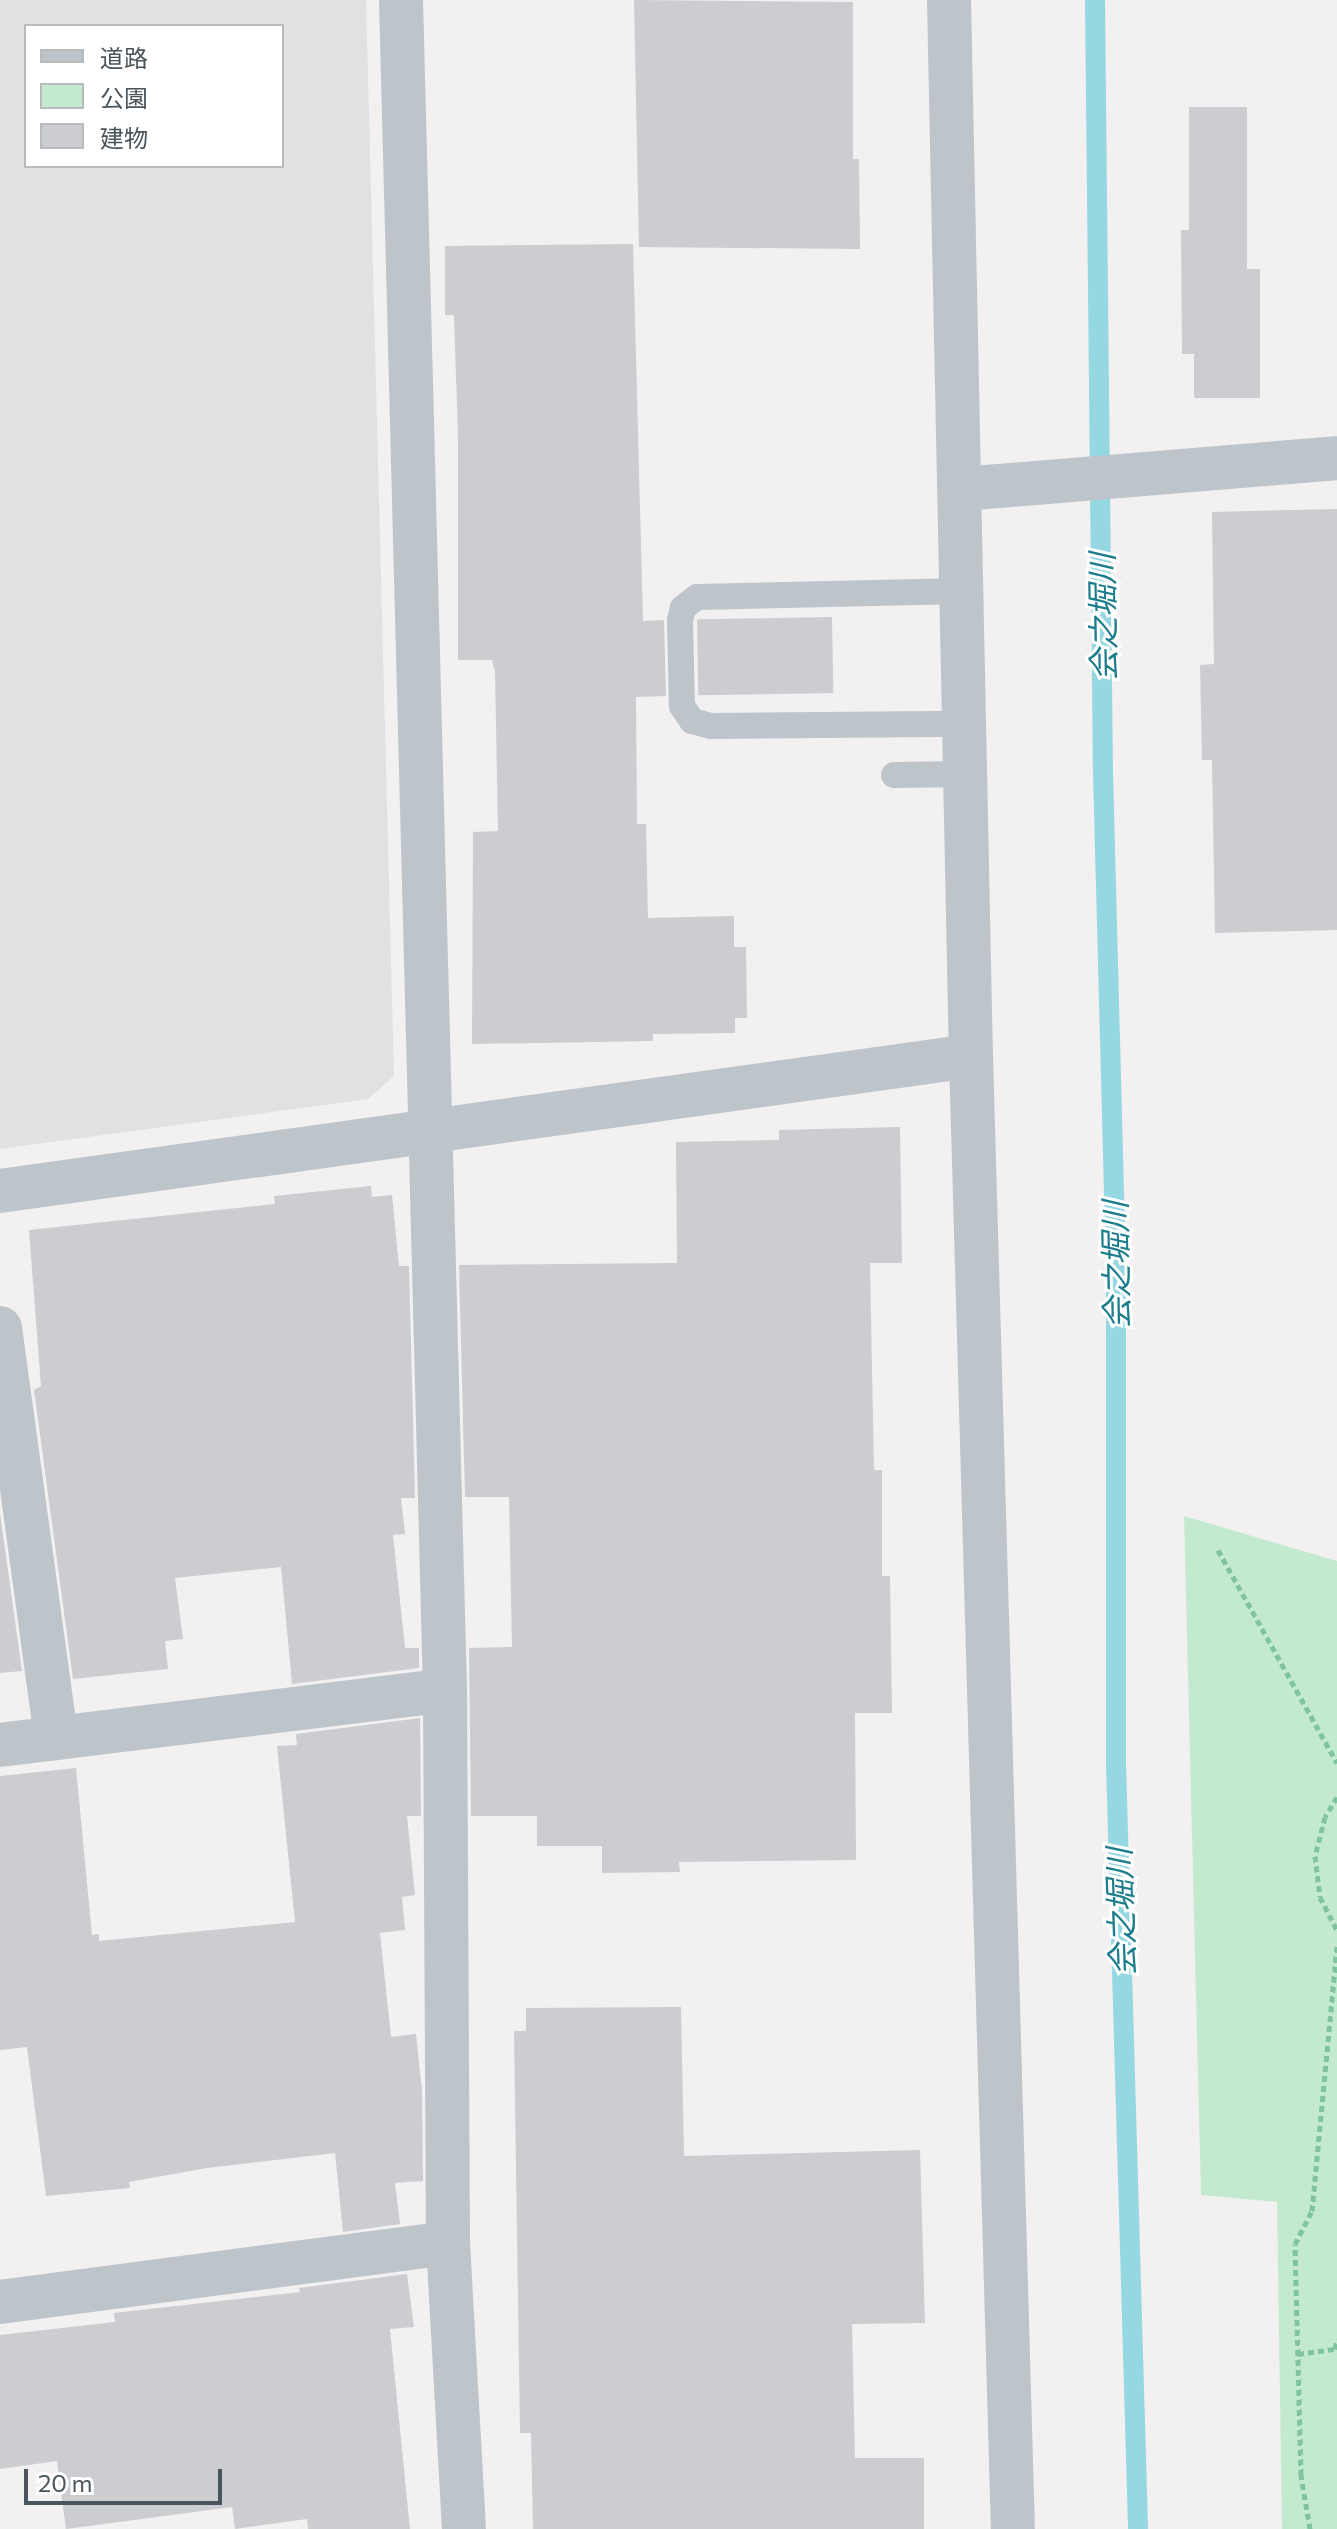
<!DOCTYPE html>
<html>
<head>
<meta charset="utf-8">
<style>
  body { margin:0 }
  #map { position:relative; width:1337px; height:2529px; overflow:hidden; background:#f2f0f0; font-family:Commissioner,"Noto Sans JP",sans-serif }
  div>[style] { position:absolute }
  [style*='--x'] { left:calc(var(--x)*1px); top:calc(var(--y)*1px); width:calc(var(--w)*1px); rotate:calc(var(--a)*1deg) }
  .education>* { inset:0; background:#e2e1e1 }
  .green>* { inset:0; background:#c3eacf }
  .stream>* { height:20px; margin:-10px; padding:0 10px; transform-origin:10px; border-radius:10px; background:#95d8e2 }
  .building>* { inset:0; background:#cbcdd1; transform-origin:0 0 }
  .path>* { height:5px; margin-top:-2.5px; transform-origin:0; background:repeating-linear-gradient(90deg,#7fc49c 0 6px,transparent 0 10px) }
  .service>* { height:26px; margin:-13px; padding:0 13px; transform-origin:13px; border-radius:13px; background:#bdc5ca }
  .minor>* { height:44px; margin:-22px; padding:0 22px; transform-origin:22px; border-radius:22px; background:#bdc5ca }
  .tertiary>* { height:44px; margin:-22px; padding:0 22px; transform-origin:22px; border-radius:22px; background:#bdc5ca }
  span { translate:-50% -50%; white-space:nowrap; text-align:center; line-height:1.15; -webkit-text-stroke:6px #fff; paint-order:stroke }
  .water-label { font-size:32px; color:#1c7e8c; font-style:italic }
  .legend { position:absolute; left:24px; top:24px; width:260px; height:144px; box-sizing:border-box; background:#fff; border:2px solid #b7bbbd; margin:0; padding:10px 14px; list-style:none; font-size:24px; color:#4a545b }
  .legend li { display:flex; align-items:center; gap:16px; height:40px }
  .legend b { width:40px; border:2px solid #b7bbbd }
  .scale { position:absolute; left:24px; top:2469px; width:198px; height:36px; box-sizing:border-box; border:4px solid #4a545b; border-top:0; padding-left:10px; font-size:24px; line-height:28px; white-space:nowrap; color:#4a545b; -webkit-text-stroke:6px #fff; paint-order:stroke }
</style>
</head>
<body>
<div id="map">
  <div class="education">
    <div style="clip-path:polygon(evenodd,0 0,366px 0,394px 1076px,368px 1099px,0 1149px,0 0,26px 26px,282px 26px,282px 166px,26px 166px,26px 26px)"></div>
  </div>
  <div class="green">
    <div style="clip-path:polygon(1184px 1516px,1337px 1561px,1337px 2529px,1282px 2529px,1277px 2202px,1201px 2195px)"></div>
  </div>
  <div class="stream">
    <div style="--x:1095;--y:0;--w:772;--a:89.41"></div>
    <div style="--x:1103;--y:772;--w:484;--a:88.5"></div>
    <div style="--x:1116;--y:1256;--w:507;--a:90"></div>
    <div style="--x:1116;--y:1763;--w:766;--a:88.35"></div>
  </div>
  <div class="building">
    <div style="clip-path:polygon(634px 0,853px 2px,853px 159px,859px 159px,860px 249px,639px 247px)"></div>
    <div style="clip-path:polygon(1189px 107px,1247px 107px,1247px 269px,1260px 269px,1260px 398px,1194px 398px,1194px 354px,1182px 354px,1181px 230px,1189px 230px)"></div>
    <div style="clip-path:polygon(633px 244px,643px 621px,664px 620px,666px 696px,636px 697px,637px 824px,646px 824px,648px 918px,734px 916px,734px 947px,746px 947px,747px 1018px,735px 1018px,735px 1033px,653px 1034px,653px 1041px,472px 1044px,473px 832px,498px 831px,495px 672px,492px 660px,458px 660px,458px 438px,454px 315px,445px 315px,445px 246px)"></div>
    <div style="clip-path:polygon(1337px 509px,1337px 930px,1215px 933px,1212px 760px,1202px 760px,1200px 665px,1214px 664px,1212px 512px)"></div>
    <div style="left:832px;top:617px;width:76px;height:135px;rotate:89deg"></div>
    <div style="clip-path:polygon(900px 1127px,902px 1263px,870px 1263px,874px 1470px,882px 1470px,882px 1576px,890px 1576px,892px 1713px,855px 1713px,856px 1860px,679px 1862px,680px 1872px,602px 1873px,602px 1846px,537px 1846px,537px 1816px,471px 1816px,469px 1648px,512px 1647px,509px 1497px,465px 1497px,459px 1265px,677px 1263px,676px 1142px,779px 1140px,779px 1130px)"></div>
    <div style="clip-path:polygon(371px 1186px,372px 1197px,392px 1195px,399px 1266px,409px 1266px,415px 1498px,401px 1498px,405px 1534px,393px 1535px,405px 1648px,419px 1648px,419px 1668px,292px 1684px,281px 1567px,175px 1578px,183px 1639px,165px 1641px,168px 1669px,73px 1679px,34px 1390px,41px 1386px,29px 1230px,275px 1204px,274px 1196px)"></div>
    <div style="clip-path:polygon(0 1513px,22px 1671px,0 1673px)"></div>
    <div style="clip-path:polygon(420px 1718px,421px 1816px,407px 1816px,415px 1895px,402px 1897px,405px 1930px,380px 1933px,391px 2037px,416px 2034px,422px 2091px,423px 2181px,395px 2183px,400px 2224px,343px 2232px,335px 2153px,207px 2168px,129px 2182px,130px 2188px,46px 2196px,27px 2047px,0 2050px,0 1776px,76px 1768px,92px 1935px,99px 1934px,99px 1941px,295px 1922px,277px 1746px,297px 1745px,296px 1734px)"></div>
    <div style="clip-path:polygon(681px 2007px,684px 2156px,920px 2150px,925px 2323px,852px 2324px,855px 2458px,924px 2458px,924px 2529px,533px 2529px,531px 2433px,520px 2433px,514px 2031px,526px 2031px,526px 2008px)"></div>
    <div style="clip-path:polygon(407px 2274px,414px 2327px,390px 2329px,410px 2529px,308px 2529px,307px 2519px,235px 2529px,232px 2507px,66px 2529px,57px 2461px,0 2469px,0 2335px,115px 2322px,114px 2313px,300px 2292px,299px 2288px)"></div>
  </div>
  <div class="path">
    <div style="--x:1218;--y:1550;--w:244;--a:60.8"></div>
    <div style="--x:1337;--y:1797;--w:23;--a:121"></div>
    <div style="--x:1325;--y:1817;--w:40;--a:104.4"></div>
    <div style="--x:1315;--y:1856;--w:41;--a:83"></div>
    <div style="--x:1320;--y:1897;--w:37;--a:63"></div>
    <div style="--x:1298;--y:2354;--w:37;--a:-8"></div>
    <div style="--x:1335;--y:2349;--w:10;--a:-79"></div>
    <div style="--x:1310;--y:2529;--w:55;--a:-99.5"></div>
    <div style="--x:1301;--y:2475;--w:231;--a:-91.5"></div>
    <div style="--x:1295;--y:2244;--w:37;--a:-63"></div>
    <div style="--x:1312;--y:2211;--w:266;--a:-84.6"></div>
  </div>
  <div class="service">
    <div style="--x:964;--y:591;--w:267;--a:178.7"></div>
    <div style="--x:697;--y:597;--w:18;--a:142"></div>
    <div style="--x:683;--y:608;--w:12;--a:104"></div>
    <div style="--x:680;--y:620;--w:86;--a:88.7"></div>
    <div style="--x:682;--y:706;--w:18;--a:56"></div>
    <div style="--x:692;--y:721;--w:20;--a:15"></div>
    <div style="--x:711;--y:726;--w:254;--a:-0.5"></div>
    <div style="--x:894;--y:775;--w:70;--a:-0.8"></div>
  </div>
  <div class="minor">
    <div style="--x:401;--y:0;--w:1691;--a:88.51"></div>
    <div style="--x:445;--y:1690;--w:553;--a:89.69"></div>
    <div style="--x:448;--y:2243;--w:286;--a:86.8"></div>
    <div style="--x:962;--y:489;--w:376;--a:-4.7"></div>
    <div style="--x:0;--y:1191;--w:980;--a:-7.92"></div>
    <div style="--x:0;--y:1328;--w:414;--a:82.2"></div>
    <div style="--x:0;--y:1745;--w:448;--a:-7"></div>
    <div style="--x:0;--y:2302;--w:452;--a:-7.5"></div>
  </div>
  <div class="tertiary">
    <div style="--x:949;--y:0;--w:1056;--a:88.81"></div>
    <div style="--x:971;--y:1056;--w:1474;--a:88.37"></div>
  </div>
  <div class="water-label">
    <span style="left:1102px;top:617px;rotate:-91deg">会之堀川</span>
    <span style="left:1115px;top:1265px;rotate:-91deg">会之堀川</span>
    <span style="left:1120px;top:1912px;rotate:-92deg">会之堀川</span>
  </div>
  <ul class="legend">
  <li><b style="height:10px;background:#bdc5ca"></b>道路</li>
  <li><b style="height:22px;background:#c3eacf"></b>公園</li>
  <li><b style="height:22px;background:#cbcdd1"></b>建物</li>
  </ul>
  <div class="scale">20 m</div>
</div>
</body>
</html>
